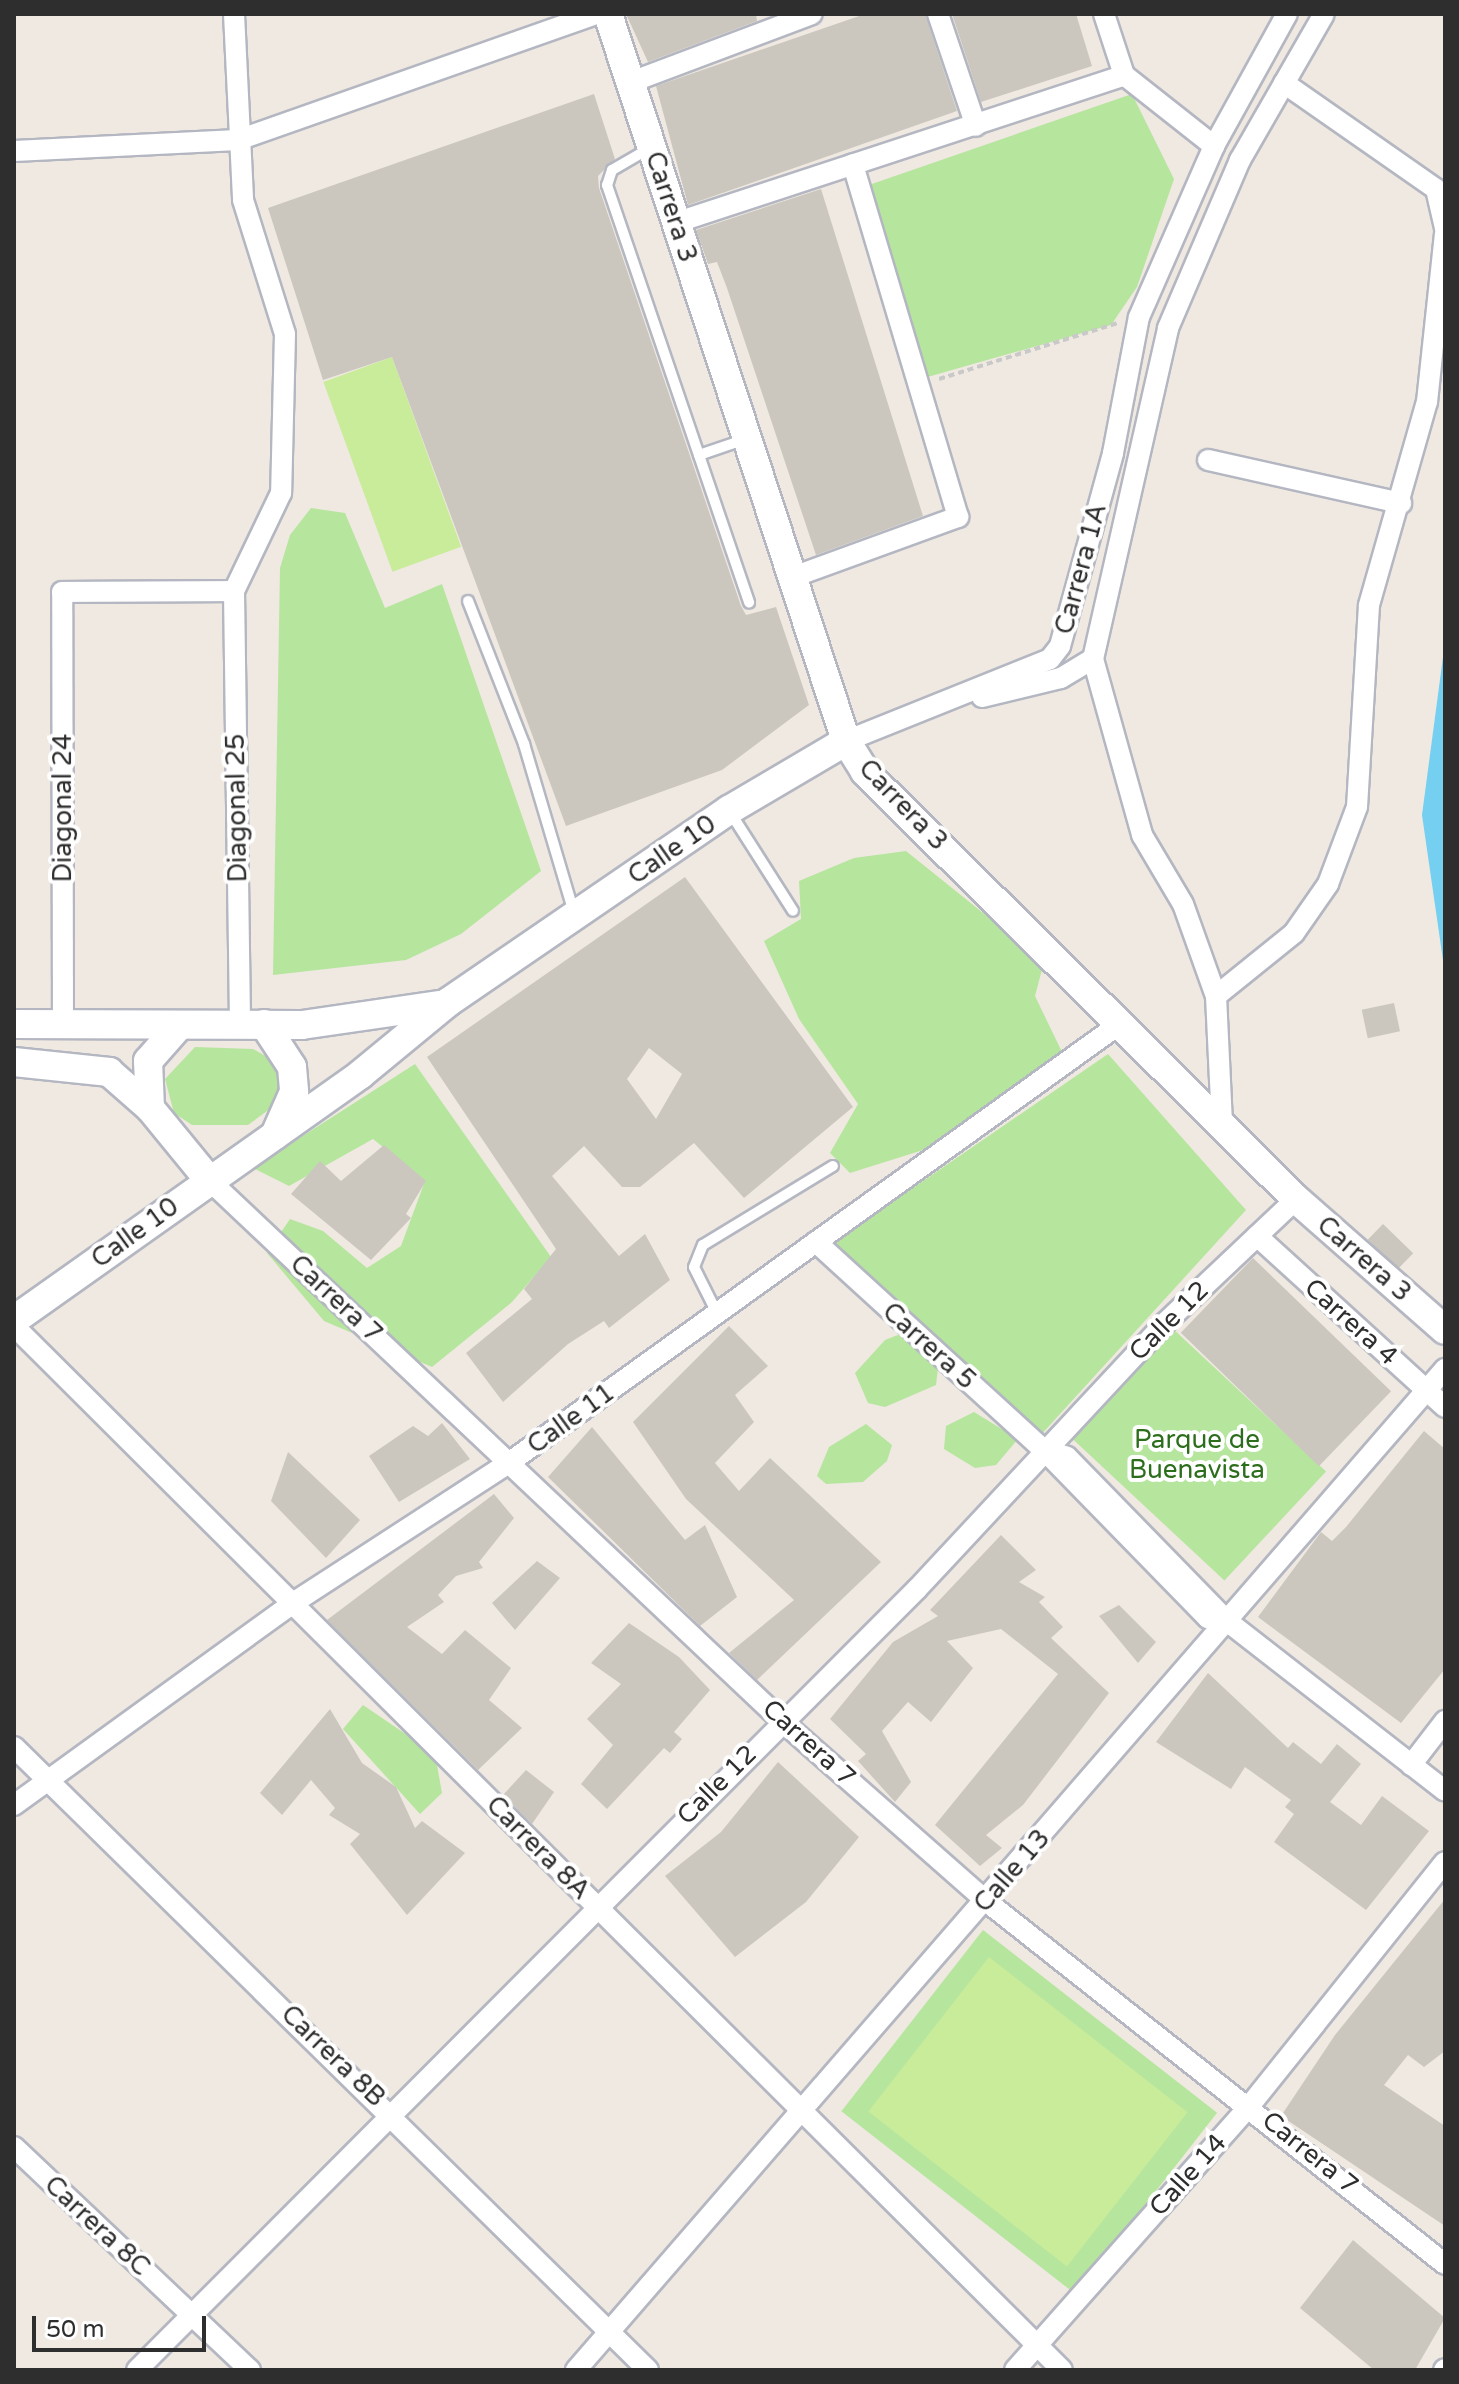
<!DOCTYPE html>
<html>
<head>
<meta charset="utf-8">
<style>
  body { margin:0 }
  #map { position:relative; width:1459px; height:2384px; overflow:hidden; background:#efe9e1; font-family:"Varela Round",sans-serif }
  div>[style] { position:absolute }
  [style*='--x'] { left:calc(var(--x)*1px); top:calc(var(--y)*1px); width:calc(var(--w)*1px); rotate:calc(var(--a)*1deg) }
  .green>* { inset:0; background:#b6e59e; transform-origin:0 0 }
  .pitch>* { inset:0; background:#c9ec9a; transform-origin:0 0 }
  .water>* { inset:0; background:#75cff0 }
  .building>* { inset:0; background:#cbc7bf; transform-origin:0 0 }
  .path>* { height:4px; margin-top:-2px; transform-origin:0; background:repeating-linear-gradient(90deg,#c9c9c9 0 6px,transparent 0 10px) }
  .roads { filter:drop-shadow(2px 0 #b4b7c1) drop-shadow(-2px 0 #b4b7c1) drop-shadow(0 2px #b4b7c1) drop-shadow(0 -2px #b4b7c1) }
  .lane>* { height:10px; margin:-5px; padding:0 5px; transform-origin:5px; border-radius:5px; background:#fff }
  .street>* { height:20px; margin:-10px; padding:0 10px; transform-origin:10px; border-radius:10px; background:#fff }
  .secondary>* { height:28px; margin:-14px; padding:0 14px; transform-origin:14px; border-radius:14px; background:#fff }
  span { translate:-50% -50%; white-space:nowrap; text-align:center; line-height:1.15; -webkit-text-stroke:8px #fff; paint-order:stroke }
  .street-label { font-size:26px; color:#2e2e2e }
  .park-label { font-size:26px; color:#2c6e1b }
  .frame { position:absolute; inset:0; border:16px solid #2e2e2e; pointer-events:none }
  .scale { position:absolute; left:32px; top:2316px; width:174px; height:36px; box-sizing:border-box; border:4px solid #2e2e2e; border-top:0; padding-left:10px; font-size:24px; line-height:28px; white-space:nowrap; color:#2e2e2e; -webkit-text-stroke:6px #fff; paint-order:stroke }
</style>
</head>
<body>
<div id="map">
  <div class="green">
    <div style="clip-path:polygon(1132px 94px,1174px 179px,1137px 287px,1111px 325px,924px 378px,866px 186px)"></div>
    <div style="clip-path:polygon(311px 508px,345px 513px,385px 608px,442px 584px,541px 871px,461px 934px,406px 960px,273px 975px,280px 568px,290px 535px)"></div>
    <div style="clip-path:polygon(906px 851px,1044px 962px,1035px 996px,1062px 1052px,939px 1145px,850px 1173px,830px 1153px,858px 1104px,799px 1019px,764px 941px,801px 919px,799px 881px,854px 858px)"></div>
    <div style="clip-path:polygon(195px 1047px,253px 1049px,271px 1059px,281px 1077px,278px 1103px,248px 1125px,192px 1125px,174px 1113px,165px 1079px)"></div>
    <div style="clip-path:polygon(1108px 1054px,1246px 1210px,1039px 1437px,833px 1243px)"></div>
    <div style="clip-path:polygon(415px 1064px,551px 1257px,512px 1302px,432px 1367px,324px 1321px,267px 1253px,290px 1219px,323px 1231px,367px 1268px,401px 1246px,425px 1181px,373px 1139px,289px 1186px,253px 1168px)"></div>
    <div style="left:1171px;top:1327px;width:212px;height:149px;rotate:43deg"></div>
    <div style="clip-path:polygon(903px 1333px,938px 1368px,936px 1385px,885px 1407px,868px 1403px,855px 1373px,885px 1340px)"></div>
    <div style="clip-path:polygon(974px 1412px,1018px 1439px,996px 1465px,975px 1468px,944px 1449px,946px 1426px)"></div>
    <div style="clip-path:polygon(866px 1424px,892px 1445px,887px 1461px,863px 1482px,826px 1484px,817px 1476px,829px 1447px)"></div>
    <div style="clip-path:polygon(363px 1705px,435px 1754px,442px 1793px,420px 1814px,343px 1729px)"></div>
    <div style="left:983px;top:1930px;width:297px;height:230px;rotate:38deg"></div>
  </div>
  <div class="pitch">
    <div style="left:392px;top:357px;width:202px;height:73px;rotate:70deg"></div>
    <div style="left:989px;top:1957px;width:252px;height:196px;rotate:38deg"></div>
  </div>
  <div class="water">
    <div style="clip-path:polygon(1445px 642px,1445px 974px,1422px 815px)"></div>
  </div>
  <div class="building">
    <div style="clip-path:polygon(626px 14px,756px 14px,757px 21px,648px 62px)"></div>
    <div style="clip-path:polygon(865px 14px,925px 14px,957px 111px,688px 205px,656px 86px)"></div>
    <div style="clip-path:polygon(952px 14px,1076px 14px,1092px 66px,981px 102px)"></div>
    <div style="clip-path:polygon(594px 94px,615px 159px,598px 176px,599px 188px,741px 606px,746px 615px,776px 607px,809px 705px,722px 770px,566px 826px,392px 357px,323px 380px,268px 208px)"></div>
    <div style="clip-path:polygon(821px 189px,923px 516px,816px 555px,727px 288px,717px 262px,708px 264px,696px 230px)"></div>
    <div style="clip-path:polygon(evenodd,685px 877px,853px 1107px,744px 1198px,694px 1143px,640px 1187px,622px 1187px,584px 1146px,552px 1176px,619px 1256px,645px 1234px,670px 1280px,609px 1328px,604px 1321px,568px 1344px,503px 1402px,466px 1353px,532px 1299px,524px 1289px,556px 1249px,427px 1057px,685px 877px,649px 1048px,682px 1074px,656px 1119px,627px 1079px,649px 1048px)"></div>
    <div style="left:1394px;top:1003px;width:29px;height:33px;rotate:78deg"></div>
    <div style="clip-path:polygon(384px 1145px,426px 1181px,406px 1214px,411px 1218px,371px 1260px,291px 1194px,320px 1161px,341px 1181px)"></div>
    <div style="left:1383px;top:1224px;width:42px;height:22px;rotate:44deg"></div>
    <div style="left:1253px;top:1258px;width:192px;height:104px;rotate:44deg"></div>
    <div style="clip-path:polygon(729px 1326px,768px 1366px,735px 1395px,754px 1422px,715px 1463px,739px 1491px,770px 1458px,881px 1562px,757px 1680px,729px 1653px,794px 1600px,686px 1499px,633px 1422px)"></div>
    <div style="clip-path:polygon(442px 1423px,470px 1459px,399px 1502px,369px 1456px,413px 1426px,428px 1436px)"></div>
    <div style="clip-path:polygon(592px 1427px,685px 1540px,705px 1525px,737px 1597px,700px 1626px,548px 1477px)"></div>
    <div style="clip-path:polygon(1424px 1431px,1445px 1449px,1445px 1669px,1401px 1723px,1258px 1617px,1321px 1532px,1332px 1541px,1346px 1527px)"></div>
    <div style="clip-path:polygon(288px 1452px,360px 1520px,326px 1558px,271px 1501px)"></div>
    <div style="clip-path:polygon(494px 1494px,514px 1518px,479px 1562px,483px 1568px,456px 1576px,438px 1595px,444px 1602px,407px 1627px,442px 1654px,465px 1630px,511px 1668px,489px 1700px,522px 1728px,478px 1770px,327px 1620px)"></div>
    <div style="clip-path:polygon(1001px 1535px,1036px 1570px,1019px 1582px,1045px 1597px,1039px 1602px,1063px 1627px,1051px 1638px,1109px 1693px,1023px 1805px,986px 1835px,1002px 1848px,980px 1866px,935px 1825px,1058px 1674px,1001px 1629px,947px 1641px,973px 1668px,931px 1722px,908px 1702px,882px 1731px,911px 1782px,895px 1802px,858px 1761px,866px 1754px,830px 1719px,893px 1642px,938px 1616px,930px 1610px)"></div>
    <div style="clip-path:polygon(537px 1561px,560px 1578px,515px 1630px,492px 1603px)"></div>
    <div style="clip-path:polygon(1119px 1605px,1156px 1642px,1138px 1663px,1099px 1616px)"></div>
    <div style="clip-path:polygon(629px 1623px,679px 1657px,710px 1690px,674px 1732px,682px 1739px,670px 1753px,664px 1748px,607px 1809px,581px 1784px,613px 1745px,587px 1719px,621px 1684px,591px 1663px)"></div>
    <div style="clip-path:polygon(1208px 1673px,1288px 1748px,1293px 1742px,1321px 1764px,1337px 1744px,1361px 1764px,1330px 1802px,1361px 1825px,1382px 1796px,1429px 1831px,1366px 1910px,1274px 1842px,1294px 1814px,1285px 1807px,1291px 1800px,1245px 1767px,1231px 1789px,1156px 1742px)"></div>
    <div style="clip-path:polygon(330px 1709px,362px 1763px,396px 1787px,415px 1828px,422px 1821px,465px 1853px,407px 1915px,350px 1844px,360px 1834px,329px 1815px,335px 1808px,311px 1780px,282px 1815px,260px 1793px)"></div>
    <div style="clip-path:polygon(778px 1762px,859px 1837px,806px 1902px,735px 1957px,665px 1876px,721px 1832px)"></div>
    <div style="clip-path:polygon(526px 1770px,554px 1792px,532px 1824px,503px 1795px)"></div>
    <div style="clip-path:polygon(1445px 1899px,1445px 2051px,1424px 2067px,1408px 2055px,1384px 2085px,1445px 2126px,1445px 2226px,1281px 2116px,1335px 2035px)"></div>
    <div style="clip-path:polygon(1353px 2240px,1445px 2318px,1415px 2370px,1374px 2370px,1300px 2308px)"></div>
  </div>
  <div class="path">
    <div style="--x:939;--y:379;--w:188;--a:-17.4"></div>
  </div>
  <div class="roads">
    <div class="lane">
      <div style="--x:650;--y:148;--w:44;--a:149.9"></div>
      <div style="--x:612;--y:170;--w:16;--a:108"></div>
      <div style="--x:607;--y:185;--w:441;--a:71.2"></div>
      <div style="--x:699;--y:455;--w:50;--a:-18.8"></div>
      <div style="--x:468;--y:601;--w:154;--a:68.6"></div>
      <div style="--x:524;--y:744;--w:176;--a:73.5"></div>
      <div style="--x:730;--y:812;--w:117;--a:57.5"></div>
      <div style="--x:717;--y:1313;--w:51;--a:-116.6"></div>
      <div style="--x:694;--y:1267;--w:24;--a:-68"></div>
      <div style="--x:703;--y:1245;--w:152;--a:-31.3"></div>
    </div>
    <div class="street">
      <div style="--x:234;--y:14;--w:186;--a:87.2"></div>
      <div style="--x:243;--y:200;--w:140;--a:72.6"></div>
      <div style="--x:285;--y:334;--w:159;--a:91.4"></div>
      <div style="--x:281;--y:493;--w:109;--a:115.6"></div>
      <div style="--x:234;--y:591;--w:434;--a:89.2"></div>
      <div style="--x:938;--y:14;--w:118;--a:71.3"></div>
      <div style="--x:1104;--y:14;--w:64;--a:71.8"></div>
      <div style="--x:1124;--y:75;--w:115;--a:38.3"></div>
      <div style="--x:631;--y:82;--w:193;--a:-20.6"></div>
      <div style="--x:1284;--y:83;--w:185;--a:34.9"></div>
      <div style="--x:1436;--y:189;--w:40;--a:77"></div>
      <div style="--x:14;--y:151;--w:224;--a:-2.8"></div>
      <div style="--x:238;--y:140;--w:380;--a:-19.4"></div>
      <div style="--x:675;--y:223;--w:473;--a:-18.2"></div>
      <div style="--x:1208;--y:460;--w:198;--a:12.6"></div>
      <div style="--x:793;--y:577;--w:176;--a:-20"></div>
      <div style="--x:958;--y:517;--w:368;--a:-106.6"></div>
      <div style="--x:1093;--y:659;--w:183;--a:74.4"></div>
      <div style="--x:1142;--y:835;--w:80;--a:59.3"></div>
      <div style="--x:1183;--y:904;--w:98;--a:70.3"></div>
      <div style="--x:1216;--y:996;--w:126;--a:87.3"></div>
      <div style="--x:982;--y:697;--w:81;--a:-13.5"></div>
      <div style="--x:1061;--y:678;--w:37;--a:-31"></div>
      <div style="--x:1093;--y:659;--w:339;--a:-77.2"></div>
      <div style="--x:1168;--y:328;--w:183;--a:-66.8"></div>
      <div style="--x:1240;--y:160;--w:168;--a:-60.1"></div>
      <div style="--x:846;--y:741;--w:220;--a:-21.9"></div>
      <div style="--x:1050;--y:659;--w:16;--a:-52"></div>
      <div style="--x:1060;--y:646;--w:200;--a:-74.6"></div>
      <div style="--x:1113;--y:453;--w:138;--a:-79.2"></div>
      <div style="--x:1139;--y:317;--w:187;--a:-66.3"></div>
      <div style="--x:1214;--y:146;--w:151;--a:-61.1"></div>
      <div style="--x:1216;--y:996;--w:100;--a:-38.9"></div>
      <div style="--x:1294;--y:933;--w:60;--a:-55.2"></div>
      <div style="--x:1328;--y:884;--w:82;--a:-69.4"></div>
      <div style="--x:1357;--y:807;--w:202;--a:-86.6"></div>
      <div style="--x:1369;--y:605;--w:211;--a:-74.1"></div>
      <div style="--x:1427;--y:402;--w:170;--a:-83.9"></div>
      <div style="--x:63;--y:1024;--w:432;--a:-90.1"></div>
      <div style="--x:62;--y:592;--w:172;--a:-0.3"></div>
      <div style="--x:209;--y:1180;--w:788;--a:43.35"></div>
      <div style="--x:782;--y:1721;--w:272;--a:41.4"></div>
      <div style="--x:986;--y:1901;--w:585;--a:38.34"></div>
      <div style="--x:1257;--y:1236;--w:254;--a:42.3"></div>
      <div style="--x:816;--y:1242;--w:307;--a:42.4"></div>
      <div style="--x:1043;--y:1449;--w:236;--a:45.7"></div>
      <div style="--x:1208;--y:1618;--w:19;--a:9"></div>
      <div style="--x:14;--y:1326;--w:1479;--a:44.89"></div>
      <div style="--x:1043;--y:1449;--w:25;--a:18"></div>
      <div style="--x:1067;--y:1457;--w:229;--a:45.7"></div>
      <div style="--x:1227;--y:1621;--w:276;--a:37.9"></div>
      <div style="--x:14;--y:1747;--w:889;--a:44.5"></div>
      <div style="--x:1411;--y:1765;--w:56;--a:-52.3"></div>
      <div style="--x:14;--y:1805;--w:344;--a:-35.9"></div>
      <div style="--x:293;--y:1603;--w:259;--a:-33"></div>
      <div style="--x:510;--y:1462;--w:752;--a:-35.7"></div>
      <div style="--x:14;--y:2147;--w:325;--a:43.4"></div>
      <div style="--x:137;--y:2370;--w:1104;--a:-45.04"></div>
      <div style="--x:917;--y:1589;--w:364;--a:-47"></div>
      <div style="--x:1165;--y:1323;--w:180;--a:-43.4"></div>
      <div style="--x:576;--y:2370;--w:1326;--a:-49.04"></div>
      <div style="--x:1015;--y:2370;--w:356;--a:-48.4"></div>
      <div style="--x:1251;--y:2104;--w:310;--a:-51.3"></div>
      <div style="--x:1444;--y:2370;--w:1;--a:-45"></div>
    </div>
    <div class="secondary">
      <div style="--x:608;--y:14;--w:765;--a:71.87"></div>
      <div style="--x:846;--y:741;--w:36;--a:58"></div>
      <div style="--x:865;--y:772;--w:607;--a:44.73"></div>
      <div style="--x:1296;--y:1199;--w:198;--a:41.3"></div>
      <div style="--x:14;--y:1024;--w:288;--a:0.2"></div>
      <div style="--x:302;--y:1025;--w:138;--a:-8.3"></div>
      <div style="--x:264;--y:1024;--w:51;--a:56.9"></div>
      <div style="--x:292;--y:1067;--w:25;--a:85"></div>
      <div style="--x:294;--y:1092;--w:47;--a:113.8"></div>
      <div style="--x:14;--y:1062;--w:96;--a:6"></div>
      <div style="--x:109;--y:1072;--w:55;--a:41.3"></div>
      <div style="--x:150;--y:1108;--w:93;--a:50.7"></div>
      <div style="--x:150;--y:1108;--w:47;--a:-92.4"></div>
      <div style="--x:148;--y:1061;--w:47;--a:-48.5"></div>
      <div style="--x:14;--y:1320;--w:425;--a:-35.3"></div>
      <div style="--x:361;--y:1074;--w:112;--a:-39.5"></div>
      <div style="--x:447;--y:1003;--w:342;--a:-34.4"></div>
      <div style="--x:729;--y:810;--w:136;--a:-30.5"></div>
    </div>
  </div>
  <div class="street-label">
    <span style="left:671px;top:207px;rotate:72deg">Carrera 3</span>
    <span style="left:1081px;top:569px;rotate:-75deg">Carrera 1A</span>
    <span style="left:903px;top:805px;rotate:46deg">Carrera 3</span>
    <span style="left:63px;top:808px;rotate:-90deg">Diagonal 24</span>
    <span style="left:237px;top:808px;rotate:-91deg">Diagonal 25</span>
    <span style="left:672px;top:850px;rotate:-35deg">Calle 10</span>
    <span style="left:135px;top:1233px;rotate:-36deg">Calle 10</span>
    <span style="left:1364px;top:1259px;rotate:41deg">Carrera 3</span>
    <span style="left:336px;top:1299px;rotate:43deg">Carrera 7</span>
    <span style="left:1169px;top:1321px;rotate:-45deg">Calle 12</span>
    <span style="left:1351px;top:1322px;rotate:42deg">Carrera 4</span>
    <span style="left:929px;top:1346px;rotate:42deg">Carrera 5</span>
    <span style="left:571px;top:1419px;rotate:-36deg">Calle 11</span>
    <span style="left:809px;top:1743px;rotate:42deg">Carrera 7</span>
    <span style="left:717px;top:1785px;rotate:-45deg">Calle 12</span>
    <span style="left:538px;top:1848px;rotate:45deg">Carrera 8A</span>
    <span style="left:1012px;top:1871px;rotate:-49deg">Calle 13</span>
    <span style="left:333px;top:2056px;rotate:44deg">Carrera 8B</span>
    <span style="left:1310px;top:2153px;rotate:39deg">Carrera 7</span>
    <span style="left:1188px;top:2175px;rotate:-48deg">Calle 14</span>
    <span style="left:97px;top:2226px;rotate:43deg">Carrera 8C</span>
  </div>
  <div class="park-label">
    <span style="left:1197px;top:1455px">Parque de<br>Buenavista</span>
  </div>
  <div class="frame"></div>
  <div class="scale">50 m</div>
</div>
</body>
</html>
